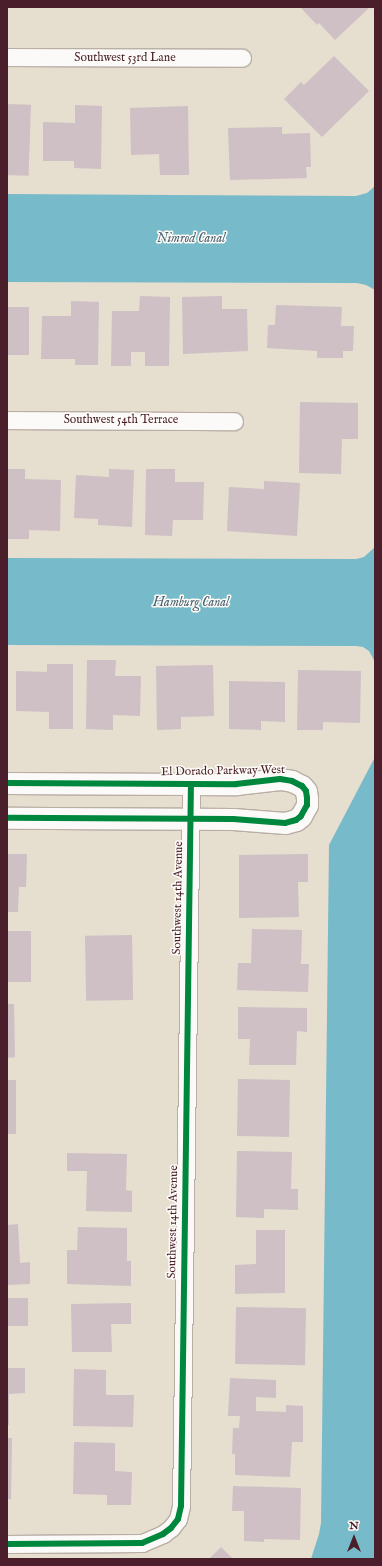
<!DOCTYPE html>
<html>
<head>
<meta charset="utf-8">
<style>
  body { margin:0 }
  #map { position:relative; width:382px; height:1566px; overflow:hidden; background:#e6dece; font-family:"IM FELL English",serif }
  div>[style] { position:absolute }
  [style*='--x'] { left:calc(var(--x)*1px); top:calc(var(--y)*1px); width:calc(var(--w)*1px); rotate:calc(var(--a)*1deg) }
  .water>* { inset:0; background:#77bac9 }
  .building>* { inset:0; background:#cec0c5; transform-origin:0 0 }
  .roads { filter:drop-shadow(1px 0 #b8aea5) drop-shadow(-1px 0 #b8aea5) drop-shadow(0 1px #b8aea5) drop-shadow(0 -1px #b8aea5) }
  .minor>* { height:17px; margin:-8.5px; padding:0 8.5px; transform-origin:8.5px; border-radius:8.5px; background:#fbfaf8 }
  .tertiary>* { height:21px; margin:-10.5px; padding:0 10.5px; transform-origin:10.5px; border-radius:10.5px; background:#fbfaf8 }
  .cycleway>* { height:6px; margin:-3px; padding:0 3px; transform-origin:3px; border-radius:3px; background:#00873e }
  span { translate:-50% -50%; white-space:nowrap; text-align:center; line-height:1.15; -webkit-text-stroke:3px #fdfcf7; paint-order:stroke }
  .street-label { font-size:12px; color:#4a1f2b }
  .water-label { font-size:13px; color:#495e71; font-style:italic }
  .frame { position:absolute; inset:0; border:8px solid #4a1f2b; pointer-events:none }
  .north { position:absolute; left:334px; top:1518px; width:40px; height:40px; -webkit-text-stroke:3px #fdfcf7; paint-order:stroke; rotate:0deg; font-size:11px; font-weight:700; line-height:16px; text-align:center; color:#4a1f2b }
  .north::after { content:''; display:block; margin:auto; width:14px; height:18px; background:#4a1f2b; clip-path:polygon(50% 0,100% 100%,50% 72%,0 100%) }
</style>
</head>
<body>
<div id="map">
  <div class="water">
    <div style="clip-path:polygon(375px 186px,375px 290px,366px 285px,357px 283px,7px 282px,7px 194px,356px 196px,367px 193px)"></div>
    <div style="clip-path:polygon(375px 547px,375px 662px,369px 651px,363px 647px,356px 646px,7px 645px,7px 558px,356px 559px,364px 557px)"></div>
    <div style="clip-path:polygon(375px 757px,375px 1559px,311px 1559px,319px 1534px,321px 1523px,329px 845px)"></div>
  </div>
  <div class="building">
    <div style="clip-path:polygon(300px 7px,368px 7px,369px 8px,335px 40px,319px 23px,317px 25px)"></div>
    <div style="clip-path:polygon(334px 56px,369px 91px,322px 137px,284px 99px,301px 82px,304px 85px)"></div>
    <div style="left:7px;top:104px;width:24px;height:71px;rotate:2deg"></div>
    <div style="clip-path:polygon(75px 105px,102px 106px,101px 169px,74px 168px,74px 161px,43px 161px,43px 122px,75px 123px)"></div>
    <div style="clip-path:polygon(188px 106px,189px 175px,160px 175px,159px 154px,131px 155px,130px 108px)"></div>
    <div style="clip-path:polygon(282px 127px,282px 134px,310px 133px,311px 167px,306px 167px,307px 178px,230px 180px,228px 128px)"></div>
    <div style="clip-path:polygon(140px 296px,170px 297px,169px 366px,145px 366px,145px 352px,131px 352px,131px 366px,111px 366px,112px 311px,139px 311px)"></div>
    <div style="clip-path:polygon(222px 296px,222px 309px,247px 309px,248px 351px,183px 354px,182px 297px)"></div>
    <div style="clip-path:polygon(71px 301px,99px 302px,98px 365px,75px 365px,75px 359px,41px 359px,42px 316px,71px 316px)"></div>
    <div style="clip-path:polygon(276px 305px,342px 307px,341px 326px,354px 326px,353px 351px,343px 351px,343px 358px,317px 358px,317px 351px,267px 348px,268px 325px,275px 325px)"></div>
    <div style="left:7px;top:307px;width:22px;height:48px"></div>
    <div style="clip-path:polygon(300px 402px,358px 403px,358px 439px,342px 439px,341px 474px,299px 473px)"></div>
    <div style="clip-path:polygon(7px 469px,25px 469px,25px 479px,61px 480px,60px 531px,29px 530px,29px 539px,7px 539px)"></div>
    <div style="clip-path:polygon(109px 469px,134px 470px,132px 527px,98px 525px,98px 519px,74px 518px,76px 475px,109px 477px)"></div>
    <div style="clip-path:polygon(146px 469px,175px 469px,175px 482px,204px 482px,203px 520px,173px 520px,172px 536px,145px 535px)"></div>
    <div style="clip-path:polygon(264px 481px,300px 483px,297px 536px,227px 531px,229px 487px,264px 489px)"></div>
    <div style="clip-path:polygon(87px 660px,116px 660px,115px 676px,141px 676px,140px 716px,113px 715px,113px 730px,86px 729px)"></div>
    <div style="clip-path:polygon(47px 664px,73px 664px,73px 729px,49px 729px,49px 712px,16px 711px,16px 671px,47px 672px)"></div>
    <div style="clip-path:polygon(213px 665px,214px 716px,181px 717px,181px 729px,157px 730px,156px 666px)"></div>
    <div style="clip-path:polygon(298px 670px,361px 671px,360px 723px,323px 722px,323px 730px,297px 730px)"></div>
    <div style="clip-path:polygon(229px 681px,285px 682px,285px 722px,261px 721px,261px 730px,229px 729px)"></div>
    <div style="clip-path:polygon(7px 854px,27px 854px,26px 887px,19px 887px,18px 912px,7px 912px)"></div>
    <div style="clip-path:polygon(308px 854px,308px 882px,298px 882px,299px 917px,239px 918px,239px 855px)"></div>
    <div style="clip-path:polygon(252px 929px,302px 930px,301px 964px,309px 964px,308px 992px,237px 990px,238px 963px,251px 963px)"></div>
    <div style="left:7px;top:931px;width:24px;height:51px"></div>
    <div style="left:132px;top:935px;width:65px;height:47px;rotate:89deg"></div>
    <div style="clip-path:polygon(7px 1004px,14px 1004px,15px 1057px,7px 1058px)"></div>
    <div style="clip-path:polygon(238px 1007px,307px 1008px,307px 1032px,297px 1031px,296px 1065px,249px 1065px,250px 1039px,238px 1039px)"></div>
    <div style="left:238px;top:1079px;width:52px;height:57px;rotate:1deg"></div>
    <div style="left:7px;top:1080px;width:9px;height:54px"></div>
    <div style="clip-path:polygon(237px 1151px,292px 1152px,291px 1189px,298px 1189px,298px 1210px,264px 1209px,264px 1218px,236px 1217px)"></div>
    <div style="clip-path:polygon(67px 1153px,127px 1154px,126px 1190px,132px 1191px,132px 1212px,86px 1211px,87px 1171px,67px 1171px)"></div>
    <div style="clip-path:polygon(18px 1224px,20px 1263px,30px 1262px,30px 1284px,7px 1285px,7px 1225px)"></div>
    <div style="clip-path:polygon(78px 1227px,127px 1228px,127px 1261px,131px 1261px,131px 1286px,67px 1284px,67px 1250px,77px 1250px)"></div>
    <div style="clip-path:polygon(256px 1230px,285px 1230px,285px 1293px,235px 1294px,235px 1265px,256px 1264px)"></div>
    <div style="left:7px;top:1298px;width:21px;height:28px"></div>
    <div style="clip-path:polygon(131px 1303px,131px 1324px,111px 1324px,112px 1352px,72px 1352px,71px 1304px)"></div>
    <div style="left:236px;top:1307px;width:70px;height:57px;rotate:1deg"></div>
    <div style="clip-path:polygon(7px 1368px,25px 1368px,25px 1393px,9px 1394px,9px 1425px,7px 1425px)"></div>
    <div style="clip-path:polygon(74px 1369px,106px 1370px,106px 1395px,134px 1395px,133px 1427px,73px 1426px)"></div>
    <div style="clip-path:polygon(230px 1378px,276px 1380px,276px 1398px,256px 1397px,256px 1411px,286px 1412px,286px 1405px,303px 1406px,303px 1442px,292px 1442px,290px 1477px,235px 1475px,235px 1454px,232px 1454px,233px 1428px,239px 1428px,240px 1416px,228px 1416px)"></div>
    <div style="clip-path:polygon(7px 1438px,12px 1438px,11px 1499px,7px 1499px)"></div>
    <div style="clip-path:polygon(74px 1442px,115px 1443px,115px 1471px,132px 1472px,131px 1505px,107px 1505px,107px 1495px,73px 1494px)"></div>
    <div style="clip-path:polygon(233px 1486px,301px 1488px,300px 1540px,264px 1539px,264px 1542px,244px 1541px,244px 1511px,232px 1511px)"></div>
    <div style="clip-path:polygon(221px 1547px,233px 1559px,209px 1559px)"></div>
  </div>
  <div class="roads">
    <div class="minor">
      <div style="--x:7;--y:57;--w:235;--a:0.2"></div>
      <div style="--x:7;--y:420;--w:227;--a:0.3"></div>
      <div style="--x:7;--y:1544;--w:135;--a:-0.4"></div>
      <div style="--x:142;--y:1543;--w:23;--a:-23"></div>
      <div style="--x:163;--y:1534;--w:10;--a:-37"></div>
      <div style="--x:171;--y:1528;--w:11;--a:-52"></div>
      <div style="--x:178;--y:1519;--w:13;--a:-77"></div>
      <div style="--x:181;--y:1506;--w:722;--a:-89.21"></div>
    </div>
    <div class="tertiary">
      <div style="--x:7;--y:783;--w:229;--a:0.3"></div>
      <div style="--x:236;--y:784;--w:44;--a:-6.5"></div>
      <div style="--x:280;--y:779;--w:12;--a:9"></div>
      <div style="--x:292;--y:781;--w:11;--a:27"></div>
      <div style="--x:302;--y:786;--w:6;--a:51"></div>
      <div style="--x:306;--y:791;--w:7;--a:82"></div>
      <div style="--x:307;--y:798;--w:7;--a:90"></div>
      <div style="--x:307;--y:805;--w:13;--a:119"></div>
      <div style="--x:301;--y:816;--w:6;--a:141"></div>
      <div style="--x:296;--y:820;--w:11;--a:165"></div>
      <div style="--x:285;--y:823;--w:52;--a:-175.6"></div>
      <div style="--x:233;--y:819;--w:226;--a:-179.7"></div>
    </div>
  </div>
  <div class="cycleway">
    <div style="--x:7;--y:783;--w:229;--a:0.3"></div>
    <div style="--x:236;--y:784;--w:44;--a:-6.5"></div>
    <div style="--x:280;--y:779;--w:12;--a:9"></div>
    <div style="--x:292;--y:781;--w:11;--a:27"></div>
    <div style="--x:302;--y:786;--w:6;--a:51"></div>
    <div style="--x:306;--y:791;--w:7;--a:82"></div>
    <div style="--x:307;--y:798;--w:7;--a:90"></div>
    <div style="--x:307;--y:805;--w:13;--a:119"></div>
    <div style="--x:301;--y:816;--w:6;--a:141"></div>
    <div style="--x:296;--y:820;--w:11;--a:165"></div>
    <div style="--x:285;--y:823;--w:52;--a:-175.6"></div>
    <div style="--x:233;--y:819;--w:226;--a:-179.7"></div>
    <div style="--x:7;--y:1544;--w:135;--a:-0.4"></div>
    <div style="--x:142;--y:1543;--w:23;--a:-23"></div>
    <div style="--x:163;--y:1534;--w:10;--a:-37"></div>
    <div style="--x:171;--y:1528;--w:11;--a:-52"></div>
    <div style="--x:178;--y:1519;--w:13;--a:-77"></div>
    <div style="--x:181;--y:1506;--w:722;--a:-89.21"></div>
  </div>
  <div class="street-label">
    <span style="left:125px;top:58px">Southwest 53rd Lane</span>
    <span style="left:121px;top:420px">Southwest 54th Terrace</span>
    <span style="left:223px;top:771px;rotate:-1deg">El Dorado Parkway West</span>
    <span style="left:178px;top:898px;rotate:-89deg">Southwest 14th Avenue</span>
    <span style="left:173px;top:1222px;rotate:-89deg">Southwest 14th Avenue</span>
  </div>
  <div class="water-label">
    <span style="left:191px;top:239px">Nimrod Canal</span>
    <span style="left:191px;top:603px">Hamburg Canal</span>
  </div>
  <div class="frame"></div>
  <div class="north">N</div>
</div>
</body>
</html>
